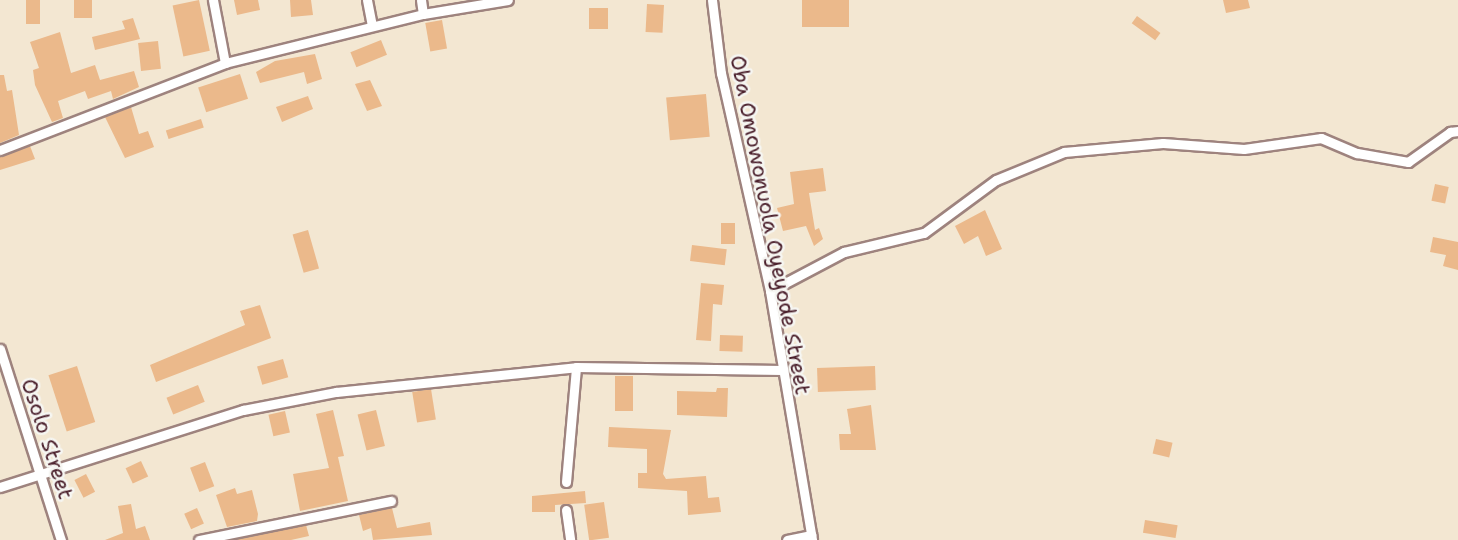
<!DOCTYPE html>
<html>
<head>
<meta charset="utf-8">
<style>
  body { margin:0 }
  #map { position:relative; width:1458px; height:540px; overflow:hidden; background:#f3e7d2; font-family:"Shantell Sans",sans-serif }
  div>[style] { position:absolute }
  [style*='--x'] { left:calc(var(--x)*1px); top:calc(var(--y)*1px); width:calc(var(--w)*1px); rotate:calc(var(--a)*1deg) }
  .building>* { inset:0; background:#ebb98b; transform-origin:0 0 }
  .roads { filter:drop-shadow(2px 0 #9e837e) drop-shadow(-2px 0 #9e837e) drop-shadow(0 2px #9e837e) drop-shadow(0 -2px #9e837e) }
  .minor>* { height:9px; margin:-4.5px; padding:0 4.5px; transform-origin:4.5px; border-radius:4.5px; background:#fff }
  span { translate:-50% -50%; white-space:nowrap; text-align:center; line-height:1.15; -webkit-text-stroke:5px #f6f6f2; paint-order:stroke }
  .street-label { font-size:21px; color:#4a1f2b }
</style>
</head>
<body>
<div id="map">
  <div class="building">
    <div style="left:26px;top:0;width:14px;height:24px"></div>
    <div style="left:74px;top:0;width:18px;height:18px"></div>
    <div style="left:199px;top:0;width:52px;height:27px;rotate:78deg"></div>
    <div style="clip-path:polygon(234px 0,258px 0,260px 10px,237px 15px)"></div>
    <div style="clip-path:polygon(290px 0,311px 0,313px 15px,291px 17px)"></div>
    <div style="left:802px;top:0;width:47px;height:27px"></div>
    <div style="clip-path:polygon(1223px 0,1248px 0,1250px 8px,1226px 13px)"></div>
    <div style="left:647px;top:4px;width:17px;height:28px;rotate:3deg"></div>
    <div style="left:589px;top:8px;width:19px;height:21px"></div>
    <div style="left:1137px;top:16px;width:29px;height:9px;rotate:36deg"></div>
    <div style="clip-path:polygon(133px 18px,140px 39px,95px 50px,92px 37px,125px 29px,122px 21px)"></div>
    <div style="left:442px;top:20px;width:29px;height:17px;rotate:80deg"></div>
    <div style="clip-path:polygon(60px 32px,71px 73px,95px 65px,100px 80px,134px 71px,139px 87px,113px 99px,111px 91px,88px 99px,85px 91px,58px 101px,63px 118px,52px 122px,35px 85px,33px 70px,39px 68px,30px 42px)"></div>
    <div style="left:381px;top:40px;width:16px;height:33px;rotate:68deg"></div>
    <div style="left:158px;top:41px;width:28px;height:20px;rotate:84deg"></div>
    <div style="clip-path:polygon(315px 54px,322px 79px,307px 84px,304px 72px,260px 83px,256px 72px,275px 61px)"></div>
    <div style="left:240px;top:74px;width:26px;height:44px;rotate:72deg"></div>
    <div style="clip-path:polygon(0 75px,4px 75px,7px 91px,12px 90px,19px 135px,0 143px)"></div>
    <div style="clip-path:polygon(370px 80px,382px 106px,367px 111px,355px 84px)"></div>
    <div style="left:706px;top:94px;width:43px;height:40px;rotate:85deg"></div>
    <div style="clip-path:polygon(308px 96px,313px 109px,282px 122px,276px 107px)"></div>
    <div style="clip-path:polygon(131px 107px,139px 134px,148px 131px,154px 147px,125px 158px,105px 117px)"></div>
    <div style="left:201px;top:119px;width:9px;height:37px;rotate:72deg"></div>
    <div style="clip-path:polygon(30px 146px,35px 159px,0 170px,0 157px)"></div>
    <div style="clip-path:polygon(823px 168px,826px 191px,809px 193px,815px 230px,819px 228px,823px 239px,814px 246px,806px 226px,783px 231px,777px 208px,794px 204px,790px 172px)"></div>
    <div style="left:1435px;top:184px;width:14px;height:17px;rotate:12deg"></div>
    <div style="clip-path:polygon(985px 210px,1002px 249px,986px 256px,978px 236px,964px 244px,955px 226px)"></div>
    <div style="left:735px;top:223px;width:21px;height:14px;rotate:90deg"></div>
    <div style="left:308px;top:230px;width:40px;height:16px;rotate:74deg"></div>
    <div style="clip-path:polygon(1433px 237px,1458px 242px,1458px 270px,1443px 266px,1446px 255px,1430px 252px)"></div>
    <div style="left:692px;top:245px;width:35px;height:16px;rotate:7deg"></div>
    <div style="clip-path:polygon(701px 283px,724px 285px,722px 305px,713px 304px,711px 341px,696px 340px)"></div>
    <div style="clip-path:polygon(260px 305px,271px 338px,156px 382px,150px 365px,245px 325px,240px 311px)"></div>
    <div style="left:720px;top:335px;width:23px;height:16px;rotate:2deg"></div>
    <div style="left:283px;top:359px;width:19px;height:27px;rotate:74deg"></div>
    <div style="left:77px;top:366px;width:59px;height:30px;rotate:72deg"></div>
    <div style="left:875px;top:366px;width:24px;height:58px;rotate:88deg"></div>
    <div style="left:615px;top:376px;width:18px;height:35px"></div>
    <div style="left:198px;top:385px;width:18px;height:34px;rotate:68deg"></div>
    <div style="clip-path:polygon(717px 388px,728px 388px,727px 417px,677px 415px,677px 391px,716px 392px)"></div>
    <div style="left:431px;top:389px;width:31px;height:19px;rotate:81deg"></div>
    <div style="clip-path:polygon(871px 405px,876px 450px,840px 450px,839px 434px,851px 434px,847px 409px)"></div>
    <div style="clip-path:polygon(333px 410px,344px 456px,338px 457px,348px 501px,300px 511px,293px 474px,329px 468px,316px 414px)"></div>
    <div style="left:376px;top:410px;width:37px;height:19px;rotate:76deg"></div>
    <div style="left:285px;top:411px;width:22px;height:17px;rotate:77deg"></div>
    <div style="clip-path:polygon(609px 427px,671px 430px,663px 474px,666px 479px,706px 476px,708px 498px,719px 497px,721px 512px,688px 515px,687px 491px,638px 488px,638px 473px,647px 473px,647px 449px,608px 447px)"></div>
    <div style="left:1156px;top:439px;width:17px;height:15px;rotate:13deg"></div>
    <div style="left:141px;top:461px;width:17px;height:17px;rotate:65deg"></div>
    <div style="left:205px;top:462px;width:26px;height:16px;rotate:69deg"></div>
    <div style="left:86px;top:474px;width:20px;height:13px;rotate:63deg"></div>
    <div style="clip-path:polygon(235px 488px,237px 494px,252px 490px,258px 514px,257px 521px,227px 527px,216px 495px)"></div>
    <div style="clip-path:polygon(585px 491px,586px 503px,555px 505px,555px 512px,532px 512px,532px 496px)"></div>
    <div style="left:604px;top:502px;width:36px;height:20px;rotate:82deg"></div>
    <div style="clip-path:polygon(131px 504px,136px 529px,145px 526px,150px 540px,105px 540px,123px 533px,118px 506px)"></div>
    <div style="left:197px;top:508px;width:17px;height:14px;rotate:66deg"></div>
    <div style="clip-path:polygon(392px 508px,397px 528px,430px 522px,432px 535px,373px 540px,371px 528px,363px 531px,359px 515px)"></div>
    <div style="left:1145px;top:520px;width:33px;height:13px;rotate:9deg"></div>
    <div style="clip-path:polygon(306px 525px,309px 536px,291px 540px,234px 540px)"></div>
  </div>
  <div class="roads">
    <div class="minor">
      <div style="--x:213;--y:0;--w:64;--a:79.2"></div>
      <div style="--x:367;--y:0;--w:26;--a:79"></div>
      <div style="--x:421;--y:0;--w:14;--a:82"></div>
      <div style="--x:712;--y:0;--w:74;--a:83"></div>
      <div style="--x:721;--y:73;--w:223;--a:77.3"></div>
      <div style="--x:770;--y:291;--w:253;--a:80.4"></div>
      <div style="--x:0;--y:150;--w:241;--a:-21.1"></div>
      <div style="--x:225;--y:63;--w:204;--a:-13.9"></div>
      <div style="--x:423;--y:14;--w:86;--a:-9.4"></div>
      <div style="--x:770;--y:291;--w:84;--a:-27.8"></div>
      <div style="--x:844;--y:252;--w:82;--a:-13.4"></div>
      <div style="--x:924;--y:233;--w:89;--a:-36.4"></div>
      <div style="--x:996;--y:180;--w:74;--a:-22.4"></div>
      <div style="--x:1064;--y:152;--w:99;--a:-5.2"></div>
      <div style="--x:1163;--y:143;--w:81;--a:4.2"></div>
      <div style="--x:1244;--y:149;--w:78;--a:-8.1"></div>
      <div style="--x:1321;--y:138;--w:39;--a:23"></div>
      <div style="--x:1357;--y:153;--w:52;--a:10"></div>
      <div style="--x:1408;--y:162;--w:52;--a:-35.5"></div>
      <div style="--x:1450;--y:132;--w:8;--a:-7"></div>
      <div style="--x:0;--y:349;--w:201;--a:72.3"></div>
      <div style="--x:566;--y:482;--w:115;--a:-85"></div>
      <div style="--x:0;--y:487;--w:255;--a:-17.6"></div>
      <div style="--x:243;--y:410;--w:95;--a:-11"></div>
      <div style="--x:336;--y:392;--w:241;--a:-5.9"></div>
      <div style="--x:576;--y:367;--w:206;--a:0.8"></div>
      <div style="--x:566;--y:510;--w:30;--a:82"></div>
      <div style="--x:199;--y:540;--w:196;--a:-11.5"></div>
      <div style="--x:787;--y:540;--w:25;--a:-12"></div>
    </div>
  </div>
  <div class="street-label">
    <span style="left:770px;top:225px;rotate:79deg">Oba Omowonuola Oyeyode Street</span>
    <span style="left:47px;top:439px;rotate:72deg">Osolo Street</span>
  </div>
</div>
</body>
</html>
